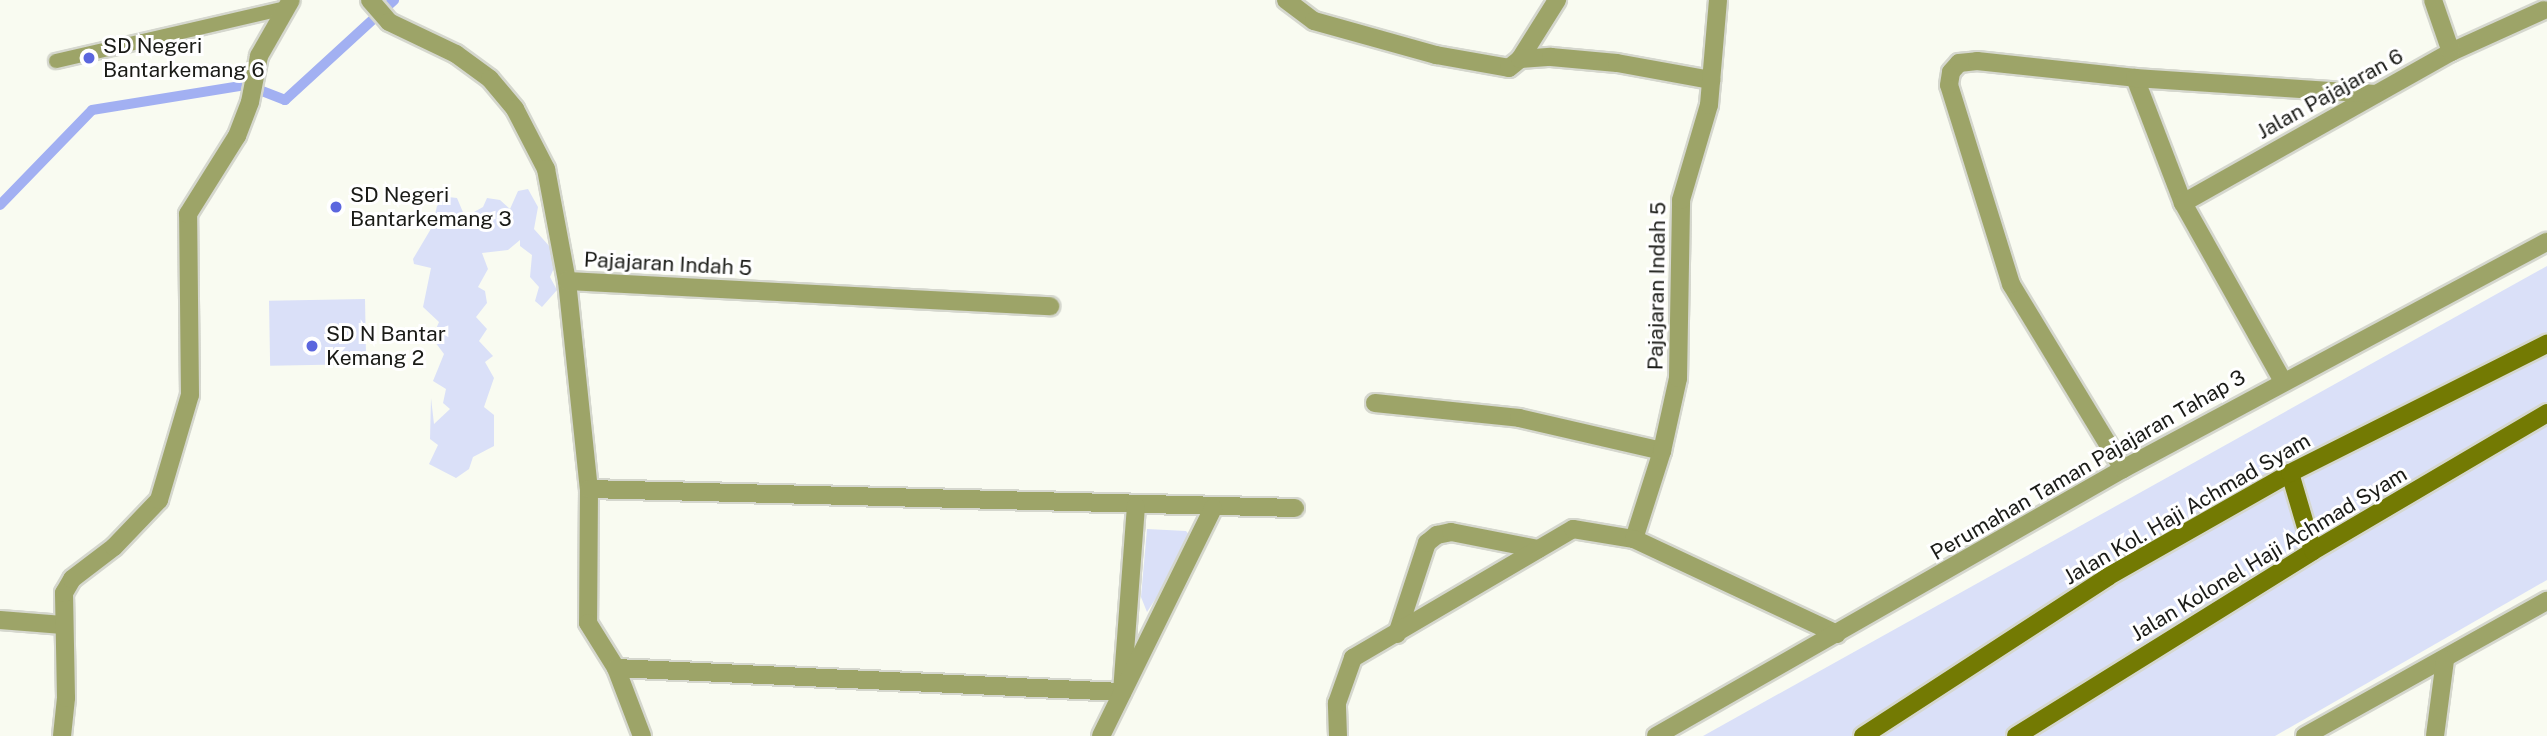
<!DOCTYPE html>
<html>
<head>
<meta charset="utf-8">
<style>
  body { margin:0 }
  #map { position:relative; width:2547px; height:736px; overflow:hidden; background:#f9fbf1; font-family:"Public Sans",sans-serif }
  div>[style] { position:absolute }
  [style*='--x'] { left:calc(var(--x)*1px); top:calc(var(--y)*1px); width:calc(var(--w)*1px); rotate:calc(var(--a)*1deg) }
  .green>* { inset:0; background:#dae0f8; transform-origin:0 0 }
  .stream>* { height:10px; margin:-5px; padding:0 5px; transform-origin:5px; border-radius:5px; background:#a2b0f2 }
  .roads { filter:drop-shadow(2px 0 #d5d7ce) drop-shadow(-2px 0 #d5d7ce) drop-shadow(0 2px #d5d7ce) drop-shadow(0 -2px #d5d7ce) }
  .lane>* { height:14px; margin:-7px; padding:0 7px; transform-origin:7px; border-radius:7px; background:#9da468 }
  .street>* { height:18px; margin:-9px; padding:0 9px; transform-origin:9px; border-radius:9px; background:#9da468 }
  .secondary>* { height:18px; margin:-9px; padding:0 9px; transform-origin:9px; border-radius:9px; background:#737a03 }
  .dots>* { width:19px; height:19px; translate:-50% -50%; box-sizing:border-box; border:4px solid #fff; border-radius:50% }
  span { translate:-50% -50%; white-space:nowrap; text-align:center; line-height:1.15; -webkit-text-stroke:6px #fff; paint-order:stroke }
  .poi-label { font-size:21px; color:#1a1b17 }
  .left { translate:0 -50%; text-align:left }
  .street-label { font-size:21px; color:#1a1b17 }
</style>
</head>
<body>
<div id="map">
  <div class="green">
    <div style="clip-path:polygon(528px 189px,538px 207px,534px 229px,559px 257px,550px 277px,557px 290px,542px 307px,535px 301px,539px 287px,530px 277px,532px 255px,520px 246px,520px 240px,508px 250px,482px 253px,488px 269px,478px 287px,485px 291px,487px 303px,476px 317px,487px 329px,479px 341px,493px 356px,485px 362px,494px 378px,484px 407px,494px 415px,494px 446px,473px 457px,469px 469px,456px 478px,429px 464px,438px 445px,430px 439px,431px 398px,434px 424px,450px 409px,443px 403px,446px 389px,433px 381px,444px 354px,432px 338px,439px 322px,423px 307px,431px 268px,414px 264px,413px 259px,432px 227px,437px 206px,448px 197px,457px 198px,465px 217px,483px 207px,487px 198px,500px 200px,510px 209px,518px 191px)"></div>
    <div style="clip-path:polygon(2547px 266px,2547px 580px,2275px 736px,1703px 736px)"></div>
    <div style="left:365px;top:299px;width:65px;height:96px;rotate:89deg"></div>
    <div style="clip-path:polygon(1147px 529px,1186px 531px,1194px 541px,1147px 612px,1141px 597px)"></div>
  </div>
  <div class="stream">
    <div style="--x:0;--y:205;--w:132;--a:-45.9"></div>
    <div style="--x:92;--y:110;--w:157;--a:-9.2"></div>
    <div style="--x:247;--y:85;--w:41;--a:21.5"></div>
    <div style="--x:285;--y:100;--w:148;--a:-42.5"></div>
  </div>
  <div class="roads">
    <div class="lane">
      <div style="--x:56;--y:61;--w:232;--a:-13"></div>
    </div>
    <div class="street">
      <div style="--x:370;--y:0;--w:29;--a:49"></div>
      <div style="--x:389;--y:22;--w:74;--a:25.5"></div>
      <div style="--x:456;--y:54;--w:42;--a:36.3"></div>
      <div style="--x:490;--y:79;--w:39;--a:50"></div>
      <div style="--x:515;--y:109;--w:68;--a:62.7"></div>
      <div style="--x:546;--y:169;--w:114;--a:79.4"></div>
      <div style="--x:567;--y:281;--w:209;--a:84"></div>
      <div style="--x:589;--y:489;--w:134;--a:90.4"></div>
      <div style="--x:588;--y:623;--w:53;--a:58.1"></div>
      <div style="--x:616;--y:668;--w:73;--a:69.1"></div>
      <div style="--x:1286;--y:0;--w:35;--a:37"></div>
      <div style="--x:1314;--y:21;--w:127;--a:15.6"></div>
      <div style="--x:1436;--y:55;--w:74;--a:10.1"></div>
      <div style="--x:1509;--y:68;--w:14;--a:-39"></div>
      <div style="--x:1520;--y:59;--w:70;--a:-57.9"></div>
      <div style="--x:2451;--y:52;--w:102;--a:-24.3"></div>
      <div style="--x:1520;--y:59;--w:31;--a:-4"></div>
      <div style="--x:1551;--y:57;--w:66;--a:5.2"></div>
      <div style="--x:1617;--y:63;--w:96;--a:10.3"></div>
      <div style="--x:2135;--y:78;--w:134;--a:69"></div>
      <div style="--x:2183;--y:203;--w:204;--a:60.7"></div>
      <div style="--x:2183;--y:203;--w:308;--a:-29.4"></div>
      <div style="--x:2451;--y:52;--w:55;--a:-109.1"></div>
      <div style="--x:567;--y:281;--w:484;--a:3"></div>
      <div style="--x:1375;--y:403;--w:145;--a:5.9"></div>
      <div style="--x:1519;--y:418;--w:147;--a:13"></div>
      <div style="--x:2123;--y:469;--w:216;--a:-121.2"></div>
      <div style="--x:2011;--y:284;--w:208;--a:-107.3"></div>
      <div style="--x:1949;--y:85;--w:13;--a:-81"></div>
      <div style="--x:1951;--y:72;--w:12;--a:-48"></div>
      <div style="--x:1959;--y:63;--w:18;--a:-6"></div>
      <div style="--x:1977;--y:61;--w:159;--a:6.1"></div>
      <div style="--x:2135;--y:78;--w:241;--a:3.8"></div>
      <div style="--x:589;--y:489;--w:706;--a:1.54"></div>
      <div style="--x:1634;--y:539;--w:92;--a:-72.3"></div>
      <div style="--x:1662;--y:451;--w:75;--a:-77.6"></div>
      <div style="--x:1678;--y:378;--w:178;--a:-89"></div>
      <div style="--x:1681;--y:200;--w:99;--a:-73.6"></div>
      <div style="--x:1709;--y:105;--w:105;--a:-85.1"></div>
      <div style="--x:0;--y:620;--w:63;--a:4.5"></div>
      <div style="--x:1397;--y:634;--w:96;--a:-71.8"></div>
      <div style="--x:1427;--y:543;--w:13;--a:-39"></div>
      <div style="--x:1437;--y:535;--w:14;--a:-12"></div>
      <div style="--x:1451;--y:532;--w:89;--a:11.1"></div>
      <div style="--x:616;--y:668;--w:507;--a:2.72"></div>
      <div style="--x:1122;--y:692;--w:186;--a:-85.7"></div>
      <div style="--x:62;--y:736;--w:38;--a:-84"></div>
      <div style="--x:66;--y:698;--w:105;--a:-91.1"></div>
      <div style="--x:64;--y:593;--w:16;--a:-60"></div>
      <div style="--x:72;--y:579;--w:53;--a:-37.3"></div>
      <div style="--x:114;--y:547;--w:65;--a:-46.2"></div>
      <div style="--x:159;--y:500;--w:109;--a:-73.6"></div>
      <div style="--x:190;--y:395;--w:181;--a:-90.6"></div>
      <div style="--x:188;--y:214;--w:92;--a:-57.9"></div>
      <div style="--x:237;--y:136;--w:36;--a:-69"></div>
      <div style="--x:250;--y:102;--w:47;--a:-78.9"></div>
      <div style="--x:259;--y:56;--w:64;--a:-60.3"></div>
      <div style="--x:1101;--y:736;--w:254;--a:-63.8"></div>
      <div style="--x:1338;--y:736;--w:33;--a:-92"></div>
      <div style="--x:1337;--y:703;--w:48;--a:-70.4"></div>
      <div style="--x:1353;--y:658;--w:255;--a:-30.4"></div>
      <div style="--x:1573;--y:529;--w:62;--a:9.3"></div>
      <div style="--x:1634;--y:539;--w:224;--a:25.1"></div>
      <div style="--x:1656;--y:736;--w:538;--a:-29.76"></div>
      <div style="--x:2123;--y:469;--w:481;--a:-28.2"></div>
      <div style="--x:2305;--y:736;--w:277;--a:-29.2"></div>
      <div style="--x:2435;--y:736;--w:77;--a:-82.5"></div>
    </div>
    <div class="secondary">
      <div style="--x:2290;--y:473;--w:81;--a:73.6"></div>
      <div style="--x:1863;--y:736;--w:293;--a:-33"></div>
      <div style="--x:2109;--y:576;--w:208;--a:-29.6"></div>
      <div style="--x:2290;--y:473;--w:288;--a:-26.7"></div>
      <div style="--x:2016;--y:736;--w:350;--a:-31.9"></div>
      <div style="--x:2313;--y:551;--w:272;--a:-30.5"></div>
    </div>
  </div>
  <div class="dots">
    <div style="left:89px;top:58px;background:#5b66de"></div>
    <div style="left:336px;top:207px;background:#5b66de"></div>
    <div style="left:312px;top:346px;background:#5b66de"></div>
  </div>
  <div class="poi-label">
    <span class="left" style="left:103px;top:58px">SD Negeri<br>Bantarkemang 6</span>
    <span class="left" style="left:350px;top:207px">SD Negeri<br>Bantarkemang 3</span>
    <span class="left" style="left:326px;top:346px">SD N Bantar<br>Kemang 2</span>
  </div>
  <div class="street-label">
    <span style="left:2330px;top:94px;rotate:-29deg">Jalan Pajajaran 6</span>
    <span style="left:668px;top:264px;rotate:3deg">Pajajaran Indah 5</span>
    <span style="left:1657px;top:286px;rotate:-89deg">Pajajaran Indah 5</span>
    <span style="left:2088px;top:465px;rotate:-30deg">Perumahan Taman Pajajaran Tahap 3</span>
    <span style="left:2187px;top:509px;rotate:-30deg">Jalan Kol. Haji Achmad Syam</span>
    <span style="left:2269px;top:554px;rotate:-31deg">Jalan Kolonel Haji Achmad Syam</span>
  </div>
</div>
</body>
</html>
